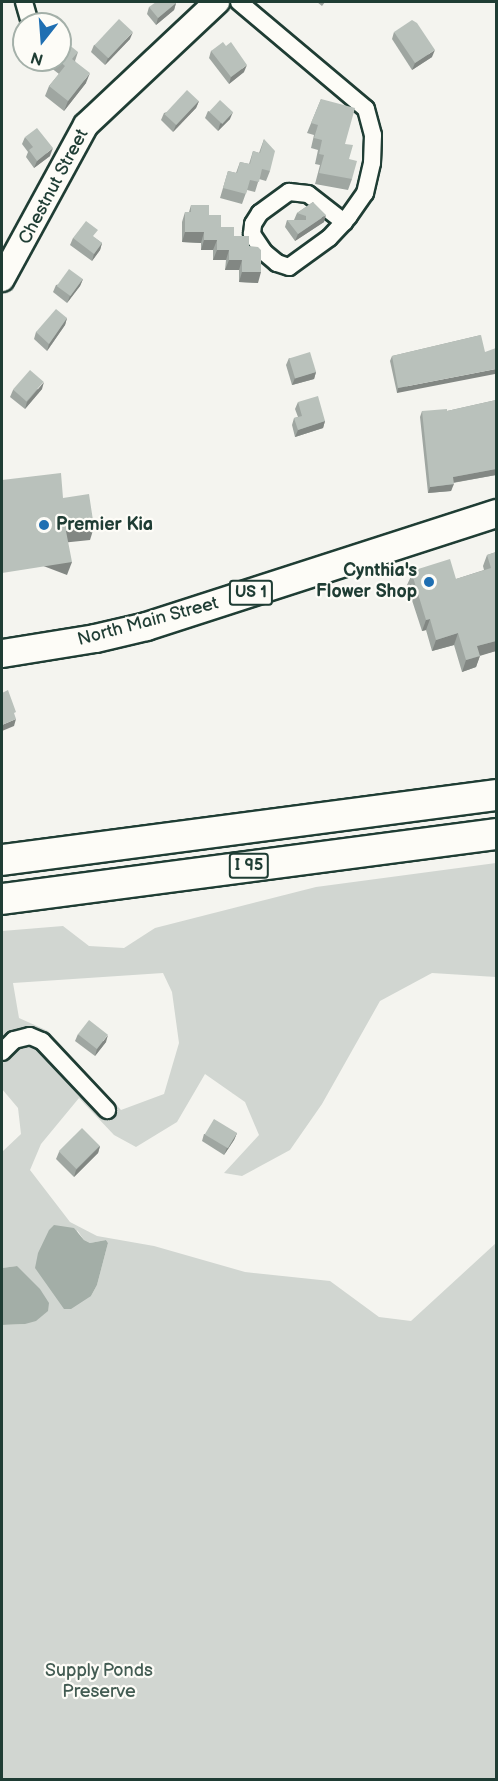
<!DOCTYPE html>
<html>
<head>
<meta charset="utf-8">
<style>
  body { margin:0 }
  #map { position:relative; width:498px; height:1781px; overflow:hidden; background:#f4f4ef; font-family:"Balsamiq Sans",sans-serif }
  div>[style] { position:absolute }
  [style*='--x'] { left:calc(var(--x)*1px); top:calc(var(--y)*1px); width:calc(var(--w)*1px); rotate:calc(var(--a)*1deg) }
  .green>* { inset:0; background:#d1d6d1 }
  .water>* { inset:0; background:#a3aea7 }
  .roads { filter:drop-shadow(2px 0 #1f3d34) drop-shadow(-2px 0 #1f3d34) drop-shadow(0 2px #1f3d34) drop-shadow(0 -2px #1f3d34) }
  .street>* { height:16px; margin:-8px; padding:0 8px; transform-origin:8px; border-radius:8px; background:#fdfcf7 }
  .secondary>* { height:24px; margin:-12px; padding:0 12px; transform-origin:12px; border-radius:12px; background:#fdfcf7 }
  .primary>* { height:27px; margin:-13.5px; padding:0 13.5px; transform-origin:13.5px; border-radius:13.5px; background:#fdfcf7 }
  .highway>* { height:30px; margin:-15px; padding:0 15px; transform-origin:15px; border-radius:15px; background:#fdfcf7 }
  .wall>* { inset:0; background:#9fa6a1 }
  .shaded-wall>* { inset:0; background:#828783; transform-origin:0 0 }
  .building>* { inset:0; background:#b9c1bb; transform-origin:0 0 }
  .dots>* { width:16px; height:16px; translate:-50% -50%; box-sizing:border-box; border:3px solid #fdfcf7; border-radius:50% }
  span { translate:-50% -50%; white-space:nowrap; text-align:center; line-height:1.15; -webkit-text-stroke:4.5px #fdfcf7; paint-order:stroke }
  .shield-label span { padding:2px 4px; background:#fdfcf7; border:2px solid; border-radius:4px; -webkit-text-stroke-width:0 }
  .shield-label { font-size:16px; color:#1f3d34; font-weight:700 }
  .street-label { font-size:18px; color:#1f3d34 }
  .poi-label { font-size:18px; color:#1f3d34; font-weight:700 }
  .left { translate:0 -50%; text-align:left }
  .right { translate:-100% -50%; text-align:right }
  .park-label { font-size:18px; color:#435c53 }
  .frame { position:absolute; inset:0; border:3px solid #1f3d34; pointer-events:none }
  .north { position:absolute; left:12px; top:12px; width:60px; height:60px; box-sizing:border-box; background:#fdfcf7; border:2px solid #a4b0a9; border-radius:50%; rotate:197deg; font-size:16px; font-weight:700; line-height:24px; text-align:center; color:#1f3d34 }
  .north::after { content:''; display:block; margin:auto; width:21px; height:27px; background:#1f6fb2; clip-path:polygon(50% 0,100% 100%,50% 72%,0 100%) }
</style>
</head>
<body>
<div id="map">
  <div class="green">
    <div style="clip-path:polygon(evenodd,496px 863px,496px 977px,432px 973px,380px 1001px,322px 1104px,290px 1150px,242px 1176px,224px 1173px,259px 1135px,245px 1102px,205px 1074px,177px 1122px,136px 1147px,114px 1135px,79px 1098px,41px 1144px,30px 1170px,70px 1222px,97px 1236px,154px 1246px,245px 1272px,330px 1281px,379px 1317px,411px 1321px,496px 1243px,496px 1779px,2px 1779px,2px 1325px,25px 1324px,17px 1266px,2px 1268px,2px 1152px,21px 1134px,18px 1108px,2px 1089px,2px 931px,63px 926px,89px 946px,124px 948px,155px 928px,316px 887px,496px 863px,163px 973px,172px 992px,179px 1043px,164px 1094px,121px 1110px,48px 1031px,19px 1018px,13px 983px,163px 973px,496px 863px,77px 1230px,84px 1240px,90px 1243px,106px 1240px,108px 1243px,97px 1285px,91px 1296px,77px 1230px)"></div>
  </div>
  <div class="water">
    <div style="clip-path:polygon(54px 1225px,74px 1228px,84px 1240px,90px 1243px,106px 1240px,108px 1243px,97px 1285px,91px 1296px,71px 1309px,64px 1309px,35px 1268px,38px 1253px,49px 1230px)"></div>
    <div style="clip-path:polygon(17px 1266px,40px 1289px,49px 1303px,48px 1311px,36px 1321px,25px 1324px,2px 1325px,2px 1268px)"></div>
  </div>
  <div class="roads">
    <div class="street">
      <div style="--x:24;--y:2;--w:15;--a:74"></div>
      <div style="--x:239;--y:2;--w:166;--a:40.1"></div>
      <div style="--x:366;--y:109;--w:27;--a:75"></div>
      <div style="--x:373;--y:135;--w:28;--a:92"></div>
      <div style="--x:372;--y:163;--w:31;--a:103"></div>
      <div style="--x:365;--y:193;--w:28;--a:125"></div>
      <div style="--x:349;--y:216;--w:8;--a:130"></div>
      <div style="--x:344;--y:222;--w:22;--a:133"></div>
      <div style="--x:329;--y:238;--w:49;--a:144.1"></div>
      <div style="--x:289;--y:267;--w:13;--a:-162"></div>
      <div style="--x:277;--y:263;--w:17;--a:-140"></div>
      <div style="--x:264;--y:252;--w:22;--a:-124"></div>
      <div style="--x:252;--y:234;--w:10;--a:-84"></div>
      <div style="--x:253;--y:224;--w:13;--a:-58"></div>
      <div style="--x:260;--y:213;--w:36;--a:-36"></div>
      <div style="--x:289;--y:192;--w:19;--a:6"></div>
      <div style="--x:308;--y:194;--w:46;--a:37.9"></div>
      <div style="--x:2;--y:1052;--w:17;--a:-45"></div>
      <div style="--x:14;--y:1040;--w:16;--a:-14"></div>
      <div style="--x:30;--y:1036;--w:13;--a:23"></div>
      <div style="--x:42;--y:1041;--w:95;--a:46.7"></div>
    </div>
    <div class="secondary">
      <div style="--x:2;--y:279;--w:175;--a:-61.4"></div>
      <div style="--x:86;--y:125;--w:180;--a:-43.2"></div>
    </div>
    <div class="primary">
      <div style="--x:2;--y:653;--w:94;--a:-9.2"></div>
      <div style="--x:95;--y:638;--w:52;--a:-13.2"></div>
      <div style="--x:146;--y:626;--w:368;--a:-17.9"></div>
    </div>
    <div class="highway">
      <div style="--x:2;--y:860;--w:498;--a:-7.5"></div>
      <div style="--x:2;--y:899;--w:498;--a:-7.5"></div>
    </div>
  </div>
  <div class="wall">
    <div style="clip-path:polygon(317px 2px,325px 2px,322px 6px)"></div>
    <div style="clip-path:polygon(176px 3px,174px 10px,156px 25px,147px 14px,149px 7px)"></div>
    <div style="clip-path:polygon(394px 32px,432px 57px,412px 70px,392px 39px)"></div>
    <div style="clip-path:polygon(130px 39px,105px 65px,91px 52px,94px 45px)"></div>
    <div style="clip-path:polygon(226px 46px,244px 72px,229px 84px,209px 58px,211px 51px)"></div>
    <div style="clip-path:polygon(78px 52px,75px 61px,86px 83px,64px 111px,45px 96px,49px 86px,59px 74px,46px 64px,48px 60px,60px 60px)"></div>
    <div style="clip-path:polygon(321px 99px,345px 144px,349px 159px,352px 179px,348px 190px,315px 184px,320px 165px,315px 164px,318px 150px,311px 148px,314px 135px,307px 133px)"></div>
    <div style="clip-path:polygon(199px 101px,196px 108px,173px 132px,161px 120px,164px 113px)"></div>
    <div style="clip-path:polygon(208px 111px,230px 119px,218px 131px,205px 118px)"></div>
    <div style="clip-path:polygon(25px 137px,50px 156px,34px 168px,26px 157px,28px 152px,22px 144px)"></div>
    <div style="clip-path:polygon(264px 139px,270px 171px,266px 181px,259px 179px,255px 192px,247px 190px,242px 204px,220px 198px,228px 171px,236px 173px,240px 162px,249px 164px,253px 151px,259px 153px)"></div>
    <div style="clip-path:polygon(313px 202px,324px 222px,295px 241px,285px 227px,287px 220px,294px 220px,297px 213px)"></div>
    <div style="clip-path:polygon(191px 205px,209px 215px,221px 227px,249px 246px,258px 283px,239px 282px,239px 270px,225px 270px,226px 260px,213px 260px,213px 250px,201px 250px,201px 243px,182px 242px,182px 222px,185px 212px,189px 212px)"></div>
    <div style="clip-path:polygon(73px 238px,95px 238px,102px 243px,100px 250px,92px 261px,70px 245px)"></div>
    <div style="clip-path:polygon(83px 279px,80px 286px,67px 303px,53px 292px,56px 285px)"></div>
    <div style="clip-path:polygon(67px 318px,65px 325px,47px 351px,34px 339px,36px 332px)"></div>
    <div style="clip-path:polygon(481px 335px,397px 393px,390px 361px,392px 356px)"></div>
    <div style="clip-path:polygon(289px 358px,316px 372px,314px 379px,292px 385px,286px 365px)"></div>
    <div style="clip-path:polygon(42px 389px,25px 409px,10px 397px,13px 390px)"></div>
    <div style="clip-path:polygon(496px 400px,496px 475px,453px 483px,451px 491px,428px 493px,420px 417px,422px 411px,447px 411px)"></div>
    <div style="clip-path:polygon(298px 402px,325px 421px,323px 428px,295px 437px,292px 425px,294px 418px,298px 417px,295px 409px)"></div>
    <div style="clip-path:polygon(496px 552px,496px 651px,480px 655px,476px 667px,462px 672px,454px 645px,432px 651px,426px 630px,422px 631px,407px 585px,412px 574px,414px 573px,415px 570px,456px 579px,484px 570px,483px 566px,487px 555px)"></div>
    <div style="clip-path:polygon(78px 1034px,106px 1042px,95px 1056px,75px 1041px)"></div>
    <div style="clip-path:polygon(237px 1133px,234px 1140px,224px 1155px,202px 1141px,204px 1134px)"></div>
    <div style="clip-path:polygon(100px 1146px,98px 1153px,74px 1177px,56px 1159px,59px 1152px)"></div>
  </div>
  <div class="shaded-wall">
    <div style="clip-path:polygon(176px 3px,174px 10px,156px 25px,158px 18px)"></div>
    <div style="clip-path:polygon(133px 32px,130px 39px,105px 65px,108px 58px)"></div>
    <div style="clip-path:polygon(435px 50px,432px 57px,412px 70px,415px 63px)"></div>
    <div style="clip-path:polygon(247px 65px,244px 72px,229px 84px,231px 77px)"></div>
    <div style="clip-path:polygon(90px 73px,86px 83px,64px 111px,68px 101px)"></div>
    <div style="clip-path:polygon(199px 101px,196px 108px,173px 132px,176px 125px)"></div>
    <div style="clip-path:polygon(233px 112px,230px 119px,218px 131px,220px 124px)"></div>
    <div style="clip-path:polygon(53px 148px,50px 156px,34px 168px,37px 161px)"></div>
    <div style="clip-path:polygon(326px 215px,324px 222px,295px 241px,298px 234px)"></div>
    <div style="clip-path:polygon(185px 232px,204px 232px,201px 243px,182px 242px)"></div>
    <div style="clip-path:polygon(204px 240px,217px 240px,213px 250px,201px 250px)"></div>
    <div style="clip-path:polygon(102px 243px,100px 250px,92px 261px,94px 254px)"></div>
    <div style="clip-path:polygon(217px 250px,229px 250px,226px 260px,213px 260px)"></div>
    <div style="clip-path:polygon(229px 260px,242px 260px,239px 270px,225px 270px)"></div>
    <div style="clip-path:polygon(242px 272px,261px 272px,258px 283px,239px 282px)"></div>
    <div style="clip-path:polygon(83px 279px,80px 286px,67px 303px,70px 296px)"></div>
    <div style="clip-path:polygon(67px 318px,65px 325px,47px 351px,49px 344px)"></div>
    <div style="clip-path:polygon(496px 369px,496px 373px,495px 374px,397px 393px,398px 388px)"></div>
    <div style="clip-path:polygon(316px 372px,314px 379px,292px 385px,295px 378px)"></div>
    <div style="clip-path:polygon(44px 382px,42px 389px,25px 409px,27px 402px)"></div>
    <div style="clip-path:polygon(325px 421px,323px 428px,295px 437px,298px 430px)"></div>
    <div style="clip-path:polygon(496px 469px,496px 475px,451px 483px,453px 477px)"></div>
    <div style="clip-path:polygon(454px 484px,451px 491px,428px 493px,430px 487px)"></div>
    <div style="clip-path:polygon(94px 527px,90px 540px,61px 543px,66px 531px)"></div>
    <div style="left:72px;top:562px;width:14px;height:71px;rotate:111deg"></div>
    <div style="clip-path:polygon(430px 619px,426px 630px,422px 631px,426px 620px)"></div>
    <div style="clip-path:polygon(458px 633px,454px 645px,432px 651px,436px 640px)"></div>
    <div style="clip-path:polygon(496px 641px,496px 651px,473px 658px,477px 646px)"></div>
    <div style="clip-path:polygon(480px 656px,476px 667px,462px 672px,466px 660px)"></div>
    <div style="clip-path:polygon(16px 719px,14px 726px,2px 731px,2px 725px)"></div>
    <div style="clip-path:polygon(108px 1035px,106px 1042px,95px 1056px,97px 1049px)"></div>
    <div style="clip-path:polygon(237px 1133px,234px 1140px,224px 1155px,227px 1148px)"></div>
    <div style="clip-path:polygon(100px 1146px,98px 1153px,74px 1177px,76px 1170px)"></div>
  </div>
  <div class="building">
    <div style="clip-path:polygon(156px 2px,175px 2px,176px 3px,158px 18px,149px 7px)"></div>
    <div style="left:119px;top:19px;width:19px;height:36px;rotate:43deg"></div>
    <div style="clip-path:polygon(412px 20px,417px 23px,435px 50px,415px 63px,394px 32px)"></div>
    <div style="clip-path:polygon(62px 39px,78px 52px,72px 59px,90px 73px,68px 101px,49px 86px,65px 66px,58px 60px,60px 60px,60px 41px)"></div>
    <div style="clip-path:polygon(223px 42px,226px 46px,231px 42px,247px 65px,231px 77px,211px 51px)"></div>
    <div style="left:187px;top:90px;width:16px;height:33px;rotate:43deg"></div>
    <div style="clip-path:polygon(321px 99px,355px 108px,345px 144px,353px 145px,349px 159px,357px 161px,352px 179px,319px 173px,324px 155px,319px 154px,322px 140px,314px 138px,318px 125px,311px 123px)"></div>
    <div style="left:220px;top:100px;width:18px;height:16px;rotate:43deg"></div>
    <div style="clip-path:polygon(37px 128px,53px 148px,37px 161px,29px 150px,33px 147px,25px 137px)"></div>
    <div style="clip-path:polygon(264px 139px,275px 151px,270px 171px,262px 169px,259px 182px,250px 180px,246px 194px,223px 188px,228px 171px,237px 173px,240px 162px,250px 164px,253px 151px,260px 153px)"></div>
    <div style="clip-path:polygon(313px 202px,326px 215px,298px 234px,287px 220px,306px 220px,306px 216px,297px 213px)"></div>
    <div style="clip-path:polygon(191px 205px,209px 205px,209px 215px,221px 215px,221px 227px,234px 227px,234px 236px,249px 236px,249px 246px,258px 247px,261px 250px,261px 272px,242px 272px,242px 260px,229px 260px,229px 250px,217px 250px,217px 240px,204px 240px,204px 232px,185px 232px,185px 212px,191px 212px)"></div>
    <div style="clip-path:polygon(86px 221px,98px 230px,93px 236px,102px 243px,94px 254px,73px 238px)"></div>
    <div style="left:69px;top:269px;width:17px;height:21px;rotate:36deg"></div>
    <div style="clip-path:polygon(56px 309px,67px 318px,49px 344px,36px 332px)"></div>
    <div style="clip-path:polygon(481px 335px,485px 352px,496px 348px,496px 369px,398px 388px,392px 356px)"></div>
    <div style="left:310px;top:352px;width:21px;height:22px;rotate:73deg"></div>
    <div style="left:30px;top:370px;width:18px;height:26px;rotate:41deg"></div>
    <div style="clip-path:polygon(318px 396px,325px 421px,298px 430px,294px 418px,302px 416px,298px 402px)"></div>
    <div style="clip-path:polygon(496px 400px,496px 469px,453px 477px,454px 484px,430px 487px,422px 411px,447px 409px,447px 411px)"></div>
    <div style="clip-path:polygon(61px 473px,63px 498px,89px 494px,94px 527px,66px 531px,72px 562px,2px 573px,2px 480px)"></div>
    <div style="clip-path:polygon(496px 552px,496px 641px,477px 646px,480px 656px,466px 660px,458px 633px,436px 640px,430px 619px,426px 620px,412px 574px,416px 573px,415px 570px,450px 559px,456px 579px,491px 568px,487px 555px)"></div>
    <div style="clip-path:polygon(8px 690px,16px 712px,14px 713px,16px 719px,2px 725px,2px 693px)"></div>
    <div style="left:89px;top:1020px;width:24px;height:18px;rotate:38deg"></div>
    <div style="left:214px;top:1119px;width:27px;height:18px;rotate:31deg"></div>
    <div style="left:82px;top:1128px;width:25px;height:33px;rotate:45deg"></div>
  </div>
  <div class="dots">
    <div style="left:44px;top:525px;background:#1f6fb2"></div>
    <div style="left:429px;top:582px;background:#1f6fb2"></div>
  </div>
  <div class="shield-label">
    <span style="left:251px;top:593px">US 1</span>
    <span style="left:249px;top:866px">I 95</span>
  </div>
  <div class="street-label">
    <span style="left:54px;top:187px;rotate:-62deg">Chestnut Street</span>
    <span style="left:148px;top:622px;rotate:-15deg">North Main Street</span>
  </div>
  <div class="poi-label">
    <span class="left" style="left:56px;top:525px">Premier Kia</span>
    <span class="right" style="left:417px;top:582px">Cynthia's<br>Flower Shop</span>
  </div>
  <div class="park-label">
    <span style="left:99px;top:1682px">Supply Ponds<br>Preserve</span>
  </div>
  <div class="frame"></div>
  <div class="north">N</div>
</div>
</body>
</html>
